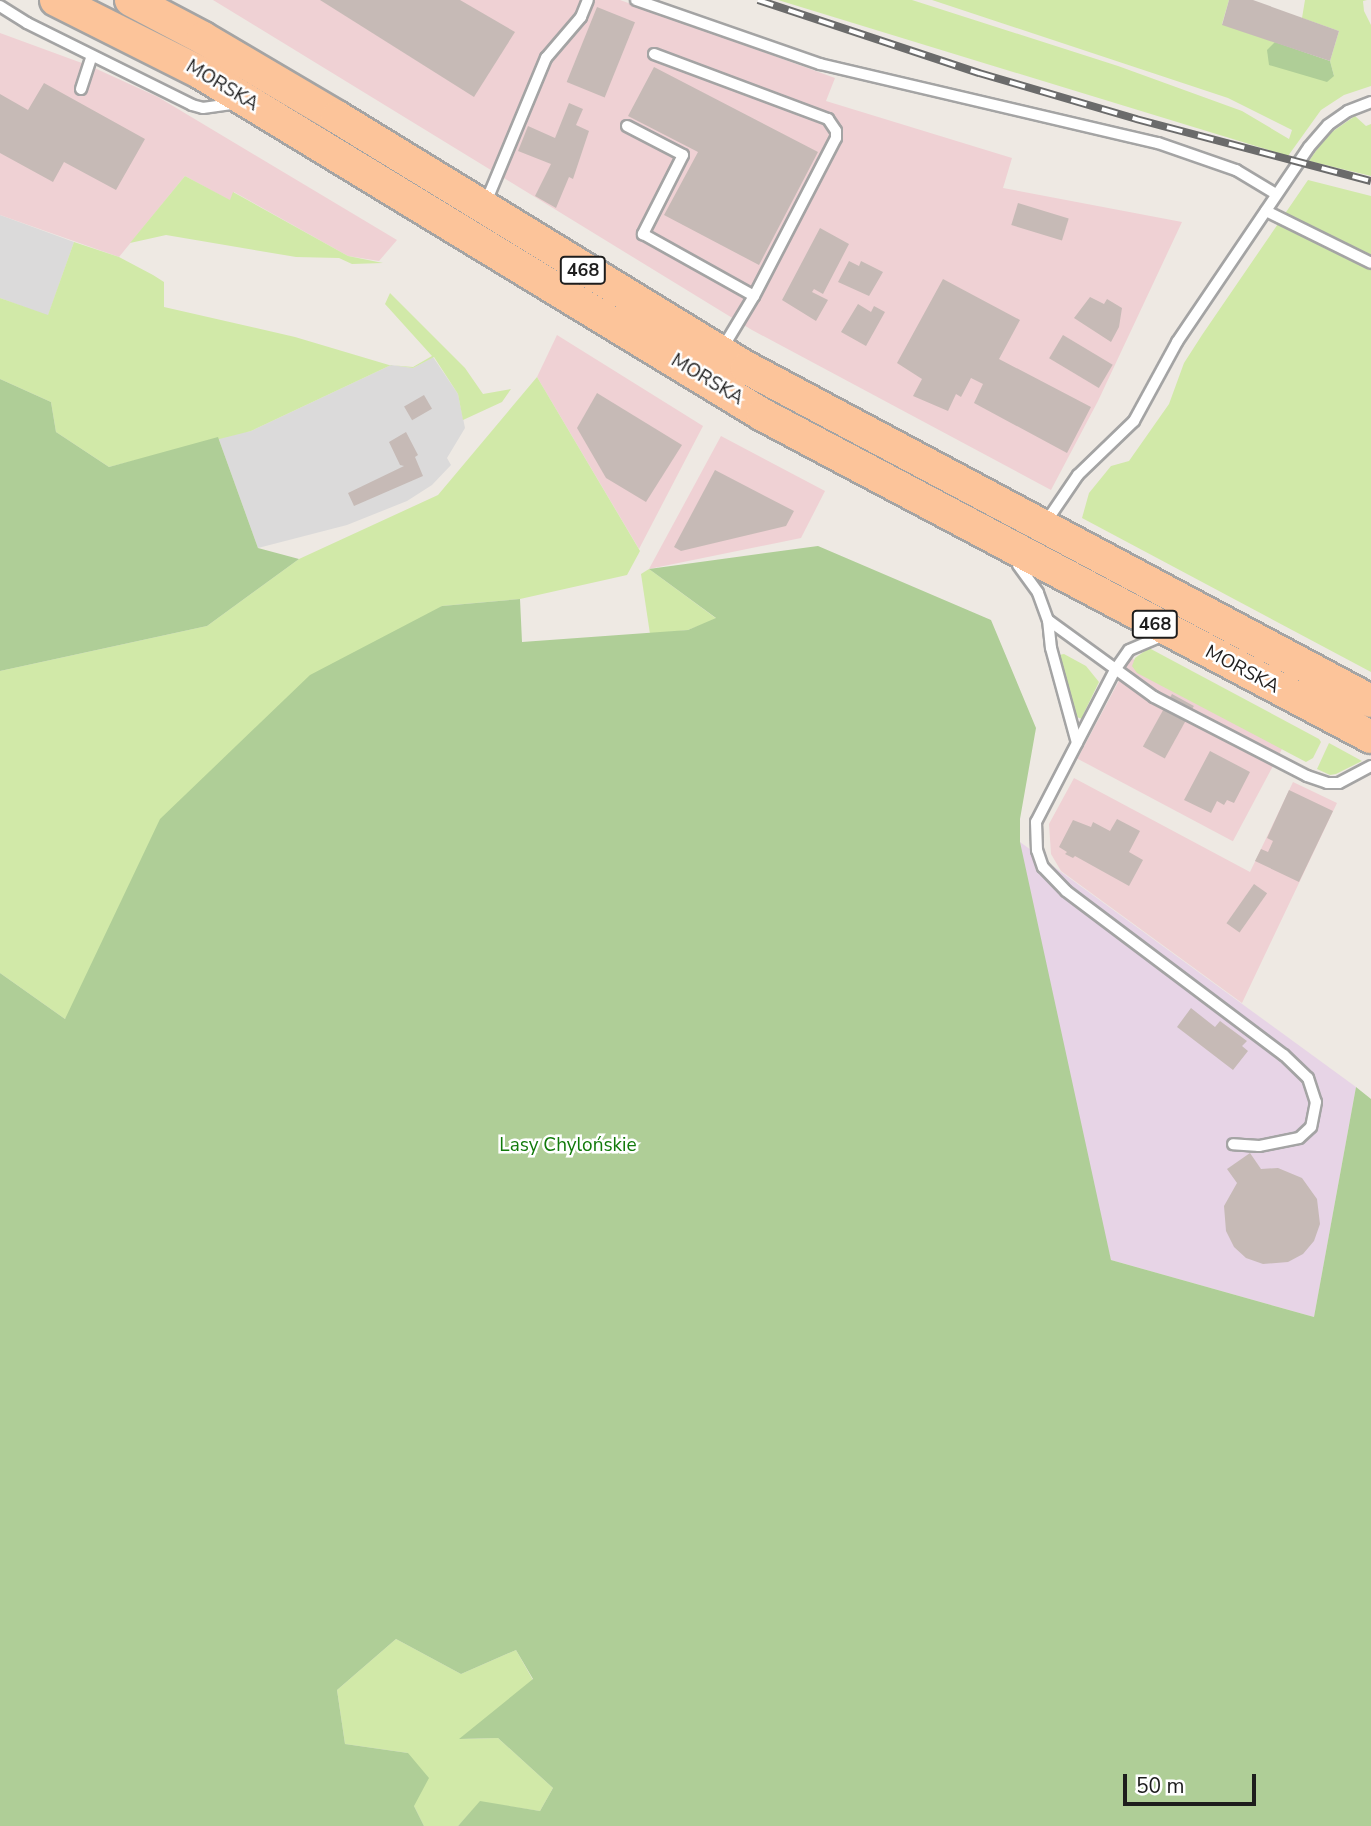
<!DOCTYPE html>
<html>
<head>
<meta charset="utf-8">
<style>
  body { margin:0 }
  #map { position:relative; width:1371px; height:1826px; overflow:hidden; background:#eee9e3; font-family:"Nunito Sans",sans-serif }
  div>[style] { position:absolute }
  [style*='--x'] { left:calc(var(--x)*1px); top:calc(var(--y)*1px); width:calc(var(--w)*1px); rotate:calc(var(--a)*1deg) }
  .residential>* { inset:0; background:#dbdada }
  .commercial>* { inset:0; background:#efd1d4; transform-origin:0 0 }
  .industrial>* { inset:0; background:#e7d4e6 }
  .grass>* { inset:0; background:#d1e9a8 }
  .forest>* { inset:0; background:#afce97 }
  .building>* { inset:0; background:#c6bab6; transform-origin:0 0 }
  .roads { filter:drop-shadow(2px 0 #a4a4a4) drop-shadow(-2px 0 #a4a4a4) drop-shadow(0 2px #a4a4a4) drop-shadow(0 -2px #a4a4a4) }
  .lane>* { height:10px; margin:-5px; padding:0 5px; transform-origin:5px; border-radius:5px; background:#fff }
  .primary>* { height:32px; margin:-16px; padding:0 16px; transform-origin:16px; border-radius:16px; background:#fcc49a }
  .rail>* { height:8px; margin-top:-4px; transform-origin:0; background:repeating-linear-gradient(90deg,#fff 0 16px,#6b6b6b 0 32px); box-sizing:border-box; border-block:2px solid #6b6b6b }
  span { translate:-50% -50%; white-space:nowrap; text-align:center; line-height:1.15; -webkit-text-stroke:5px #fff; paint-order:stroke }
  .shield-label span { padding:2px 5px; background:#fff; border:2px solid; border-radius:5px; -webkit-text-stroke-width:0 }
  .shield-label { font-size:18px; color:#1d1d1d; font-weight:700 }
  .street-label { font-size:19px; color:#1d1d1d }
  .park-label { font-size:19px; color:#127a0b }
  .scale { position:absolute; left:1123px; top:1774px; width:133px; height:32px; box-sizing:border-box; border:4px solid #1d1d1d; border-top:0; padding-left:9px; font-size:21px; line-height:24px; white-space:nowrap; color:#1d1d1d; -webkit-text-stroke:5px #fff; paint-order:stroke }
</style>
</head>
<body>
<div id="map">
  <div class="residential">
    <div style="clip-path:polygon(0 215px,74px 242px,48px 316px,0 298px)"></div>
    <div style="clip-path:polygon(433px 357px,458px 394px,465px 428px,447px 458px,451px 465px,432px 485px,407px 501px,347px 525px,258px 548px,218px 437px,251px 431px,391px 365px,413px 368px)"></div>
  </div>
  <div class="commercial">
    <div style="clip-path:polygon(213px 0,620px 0,835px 78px,826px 101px,1012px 158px,1003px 188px,1182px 222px,1098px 401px,1051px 490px,752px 330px)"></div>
    <div style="clip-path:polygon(0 33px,90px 66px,158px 97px,397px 240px,379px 261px,348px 256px,234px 192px,231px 201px,185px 176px,119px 257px,0 215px)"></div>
    <div style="clip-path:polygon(557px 335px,703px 426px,639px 549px,537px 377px)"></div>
    <div style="clip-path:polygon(721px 436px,825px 491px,801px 538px,649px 569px)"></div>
    <div style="left:1131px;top:658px;width:176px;height:114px;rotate:28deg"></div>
    <div style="clip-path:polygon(1074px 778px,1250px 872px,1293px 782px,1337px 803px,1242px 1003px,1061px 871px,1051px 854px,1049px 824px)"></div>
  </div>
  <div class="industrial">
    <div style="clip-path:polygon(1020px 842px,1356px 1087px,1314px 1317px,1111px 1260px,1006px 855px)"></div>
  </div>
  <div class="grass">
    <div style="clip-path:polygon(778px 0,912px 0,1118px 66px,1242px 111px,1289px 139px,1292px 130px,1228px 98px,932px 0,1229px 0,1222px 24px,1275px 42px,1334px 76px,1330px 61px,1339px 31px,1302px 18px,1305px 0,1367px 0,1363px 1px,1364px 11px,1371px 25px,1371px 86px,1344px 95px,1321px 110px,1288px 156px)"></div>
    <div style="clip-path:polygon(1355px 116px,1366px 126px,1371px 124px,1371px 176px,1309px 161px,1326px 136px)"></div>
    <div style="clip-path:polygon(185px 176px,230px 200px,233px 192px,348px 256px,383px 263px,352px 264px,339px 258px,296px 257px,166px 235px,130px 243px)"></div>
    <div style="clip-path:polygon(1308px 180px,1371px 196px,1371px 672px,1082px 518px,1089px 493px,1111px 466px,1129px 461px,1169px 404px,1184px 363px,1202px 335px)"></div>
    <div style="clip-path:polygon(74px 242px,119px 257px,153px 275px,164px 282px,164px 307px,295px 337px,389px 365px,413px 367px,432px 356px,385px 304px,390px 293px,465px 368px,483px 394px,511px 389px,502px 402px,463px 420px,458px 394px,434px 357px,413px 368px,391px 365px,251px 431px,109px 467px,56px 432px,51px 402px,0 379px,0 298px,48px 315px)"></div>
    <div style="clip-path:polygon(537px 377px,640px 551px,627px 575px,520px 599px,442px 606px,65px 1019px,0 973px,0 671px,207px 626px,299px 559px,438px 495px)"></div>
    <div style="clip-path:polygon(649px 569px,717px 619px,688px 630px,650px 634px,641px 574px)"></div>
    <div style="clip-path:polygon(1149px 648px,1319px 739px,1321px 742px,1313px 758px,1306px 762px,1137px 673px,1132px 666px,1135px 658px)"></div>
    <div style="clip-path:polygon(1064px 654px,1086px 666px,1099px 682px,1083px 715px,1086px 718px,1084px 720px,1077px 717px,1061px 667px,1059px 655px)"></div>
    <div style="clip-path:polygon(1329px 743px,1362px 761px,1336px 774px,1330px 775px,1317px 769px)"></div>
    <div style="clip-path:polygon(396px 1639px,461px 1674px,516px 1650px,533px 1680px,461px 1739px,498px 1738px,553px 1788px,540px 1811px,480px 1802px,458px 1826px,424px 1826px,414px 1806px,408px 1753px,345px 1744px,337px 1690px)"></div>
  </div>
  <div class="forest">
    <div style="clip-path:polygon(1275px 42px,1330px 61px,1334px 76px,1327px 82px,1269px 65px,1267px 50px)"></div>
    <div style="clip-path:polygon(0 379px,51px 402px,56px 432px,109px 467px,218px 437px,258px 548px,299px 559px,207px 626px,0 671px)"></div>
    <div style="clip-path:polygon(818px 546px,991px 620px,1036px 728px,1020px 819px,1020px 842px,1111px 1260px,1314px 1317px,1356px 1087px,1371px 1099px,1371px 1826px,458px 1826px,480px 1801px,540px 1811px,553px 1788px,498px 1738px,459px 1739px,533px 1679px,516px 1650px,461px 1674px,396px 1639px,337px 1690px,345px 1744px,408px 1753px,429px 1778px,414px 1806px,424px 1826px,0 1826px,0 973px,65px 1019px,160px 819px,310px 675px,442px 606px,520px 599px,522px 642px,688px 630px,716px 618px,649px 569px)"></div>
  </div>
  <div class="building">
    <div style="clip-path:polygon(320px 0,460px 0,515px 32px,474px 97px)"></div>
    <div style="clip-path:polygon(1229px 0,1253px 0,1339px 31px,1330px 61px,1222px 25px)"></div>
    <div style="left:597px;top:7px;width:41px;height:81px;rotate:22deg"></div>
    <div style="clip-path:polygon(654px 67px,818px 152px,759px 265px,664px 215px,698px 152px,628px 116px)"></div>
    <div style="clip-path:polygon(44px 83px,145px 139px,116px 190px,64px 162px,53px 182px,0 153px,0 94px,28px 110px)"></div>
    <div style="clip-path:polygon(569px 103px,583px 109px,576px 125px,589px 131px,573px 179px,569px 177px,556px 208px,535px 196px,551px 164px,518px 151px,528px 126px,555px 138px)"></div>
    <div style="left:1018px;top:203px;width:53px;height:23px;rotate:17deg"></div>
    <div style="clip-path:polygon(820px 228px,849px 244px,823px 294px,814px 289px,812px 292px,828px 300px,816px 321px,782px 300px)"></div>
    <div style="clip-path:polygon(849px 261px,859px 266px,861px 261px,883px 272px,869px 296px,838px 282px)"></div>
    <div style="clip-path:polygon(943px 279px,1020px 320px,999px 359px,1091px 407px,1067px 453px,974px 403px,983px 384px,971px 378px,961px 397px,956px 394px,948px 411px,913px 396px,922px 379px,897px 363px)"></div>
    <div style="clip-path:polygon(1090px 297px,1104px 304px,1107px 299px,1122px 308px,1119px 327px,1111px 342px,1074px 318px)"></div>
    <div style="clip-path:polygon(858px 304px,871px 312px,874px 306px,885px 312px,866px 346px,841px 332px)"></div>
    <div style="left:1063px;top:335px;width:58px;height:27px;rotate:31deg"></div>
    <div style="clip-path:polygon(597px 393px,682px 445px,646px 502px,606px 478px,577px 428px)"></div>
    <div style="left:424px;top:395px;width:16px;height:23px;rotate:60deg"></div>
    <div style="clip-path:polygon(406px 432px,418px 455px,415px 457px,423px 476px,354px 506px,348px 493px,404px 466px,400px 465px,389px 442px)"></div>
    <div style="clip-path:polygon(715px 470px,794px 511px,786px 526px,681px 551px,674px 547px)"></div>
    <div style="left:1172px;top:694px;width:25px;height:60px;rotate:29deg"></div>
    <div style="clip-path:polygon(1210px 751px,1250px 772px,1234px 803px,1227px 800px,1224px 805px,1217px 801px,1211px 813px,1184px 800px)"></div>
    <div style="clip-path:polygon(1289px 790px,1333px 811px,1299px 882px,1255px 861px,1261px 849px,1268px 852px,1273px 841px,1267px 838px)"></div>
    <div style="clip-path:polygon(1117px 819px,1140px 831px,1129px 852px,1143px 860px,1129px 886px,1075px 856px,1073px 858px,1065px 854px,1067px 852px,1059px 847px,1073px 820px,1091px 827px,1093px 822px,1110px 831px)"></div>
    <div style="left:1254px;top:884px;width:16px;height:48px;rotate:35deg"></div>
    <div style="clip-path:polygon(1191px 1008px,1215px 1027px,1220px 1021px,1247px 1041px,1242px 1046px,1248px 1051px,1233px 1070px,1177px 1027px)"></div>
    <div style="clip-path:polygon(1250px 1153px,1261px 1169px,1278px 1168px,1302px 1178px,1317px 1199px,1320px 1224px,1314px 1241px,1303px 1254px,1288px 1262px,1263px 1264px,1246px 1258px,1234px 1247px,1226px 1231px,1224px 1206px,1237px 1183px,1227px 1169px)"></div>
  </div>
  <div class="roads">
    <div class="lane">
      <div style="--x:636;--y:0;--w:195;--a:19.2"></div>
      <div style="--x:820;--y:64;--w:347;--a:13.2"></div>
      <div style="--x:1158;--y:143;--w:83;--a:19.1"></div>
      <div style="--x:1236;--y:170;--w:47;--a:31"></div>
      <div style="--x:0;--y:6;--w:32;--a:32"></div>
      <div style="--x:27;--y:23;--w:184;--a:26.4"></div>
      <div style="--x:192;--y:105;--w:11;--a:15"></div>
      <div style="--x:203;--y:108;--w:34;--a:-8"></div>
      <div style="--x:654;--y:54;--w:186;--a:20.5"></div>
      <div style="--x:828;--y:119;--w:14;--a:56"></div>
      <div style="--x:836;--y:131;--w:7;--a:90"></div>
      <div style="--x:836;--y:138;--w:178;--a:117.4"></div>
      <div style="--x:754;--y:296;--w:62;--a:121.1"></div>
      <div style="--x:81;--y:89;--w:35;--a:-72"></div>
      <div style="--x:627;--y:126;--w:63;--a:27.4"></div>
      <div style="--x:683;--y:155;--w:89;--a:116.9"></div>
      <div style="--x:643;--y:234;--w:127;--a:29.2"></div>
      <div style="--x:486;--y:202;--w:156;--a:-67.4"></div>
      <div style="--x:546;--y:58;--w:54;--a:-49.5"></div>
      <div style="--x:581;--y:17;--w:18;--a:-68"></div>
      <div style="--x:1266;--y:211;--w:117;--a:26.3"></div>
      <div style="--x:1046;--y:522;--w:57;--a:-55.8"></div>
      <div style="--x:1078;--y:475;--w:78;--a:-44"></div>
      <div style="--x:1134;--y:421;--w:90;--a:-61.4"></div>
      <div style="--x:1177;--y:342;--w:235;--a:-55.9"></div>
      <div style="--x:1309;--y:147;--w:29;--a:-49"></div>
      <div style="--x:1328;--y:125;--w:24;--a:-35"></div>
      <div style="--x:1348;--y:111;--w:25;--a:-21"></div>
      <div style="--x:1018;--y:565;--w:34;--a:54"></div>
      <div style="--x:1038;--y:593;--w:29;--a:70"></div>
      <div style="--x:1048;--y:620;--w:28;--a:84"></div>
      <div style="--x:1051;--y:648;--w:98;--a:74.7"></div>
      <div style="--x:1077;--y:743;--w:89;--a:117.4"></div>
      <div style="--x:1036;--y:822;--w:28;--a:88"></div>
      <div style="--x:1037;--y:850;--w:18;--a:71"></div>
      <div style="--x:1043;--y:867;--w:33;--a:46"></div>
      <div style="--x:1066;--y:891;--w:273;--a:37"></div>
      <div style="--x:1284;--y:1055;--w:33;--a:44"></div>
      <div style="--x:1308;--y:1078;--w:25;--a:72"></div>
      <div style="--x:1316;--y:1102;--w:25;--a:101"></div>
      <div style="--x:1311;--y:1127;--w:16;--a:137"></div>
      <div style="--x:1299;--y:1138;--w:41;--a:168.7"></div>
      <div style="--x:1259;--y:1146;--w:26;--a:-176"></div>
      <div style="--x:1048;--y:620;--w:131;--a:36"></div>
      <div style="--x:1154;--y:697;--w:172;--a:27.3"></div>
      <div style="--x:1307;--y:776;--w:21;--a:19"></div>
      <div style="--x:1327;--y:783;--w:12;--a:0"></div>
      <div style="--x:1339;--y:783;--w:36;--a:-28"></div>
      <div style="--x:1077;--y:743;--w:82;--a:-62.5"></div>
      <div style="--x:1115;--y:670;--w:24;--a:-55"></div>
      <div style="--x:1129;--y:650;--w:39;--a:-23"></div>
    </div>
    <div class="primary">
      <div style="--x:56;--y:0;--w:162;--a:26.7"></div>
      <div style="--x:201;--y:73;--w:658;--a:31.32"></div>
      <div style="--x:763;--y:415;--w:688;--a:27.91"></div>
      <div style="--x:131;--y:0;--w:81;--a:27.8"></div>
      <div style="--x:203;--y:38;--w:156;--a:30.5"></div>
      <div style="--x:337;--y:117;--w:481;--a:31.5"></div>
      <div style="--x:747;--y:368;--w:707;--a:28.09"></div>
    </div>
  </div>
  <div class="rail">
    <div style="--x:758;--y:0;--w:233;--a:18.3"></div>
    <div style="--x:979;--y:73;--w:164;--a:16.3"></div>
    <div style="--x:1136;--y:119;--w:243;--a:14.8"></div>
  </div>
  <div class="shield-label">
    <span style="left:583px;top:270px">468</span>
    <span style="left:1155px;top:624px">468</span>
  </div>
  <div class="street-label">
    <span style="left:222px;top:86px;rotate:31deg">MORSKA</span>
    <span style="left:707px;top:380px;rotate:31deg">MORSKA</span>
    <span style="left:1242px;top:670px;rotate:28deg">MORSKA</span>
  </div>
  <div class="park-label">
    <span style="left:568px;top:1146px">Lasy Chylońskie</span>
  </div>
  <div class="scale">50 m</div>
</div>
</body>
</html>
